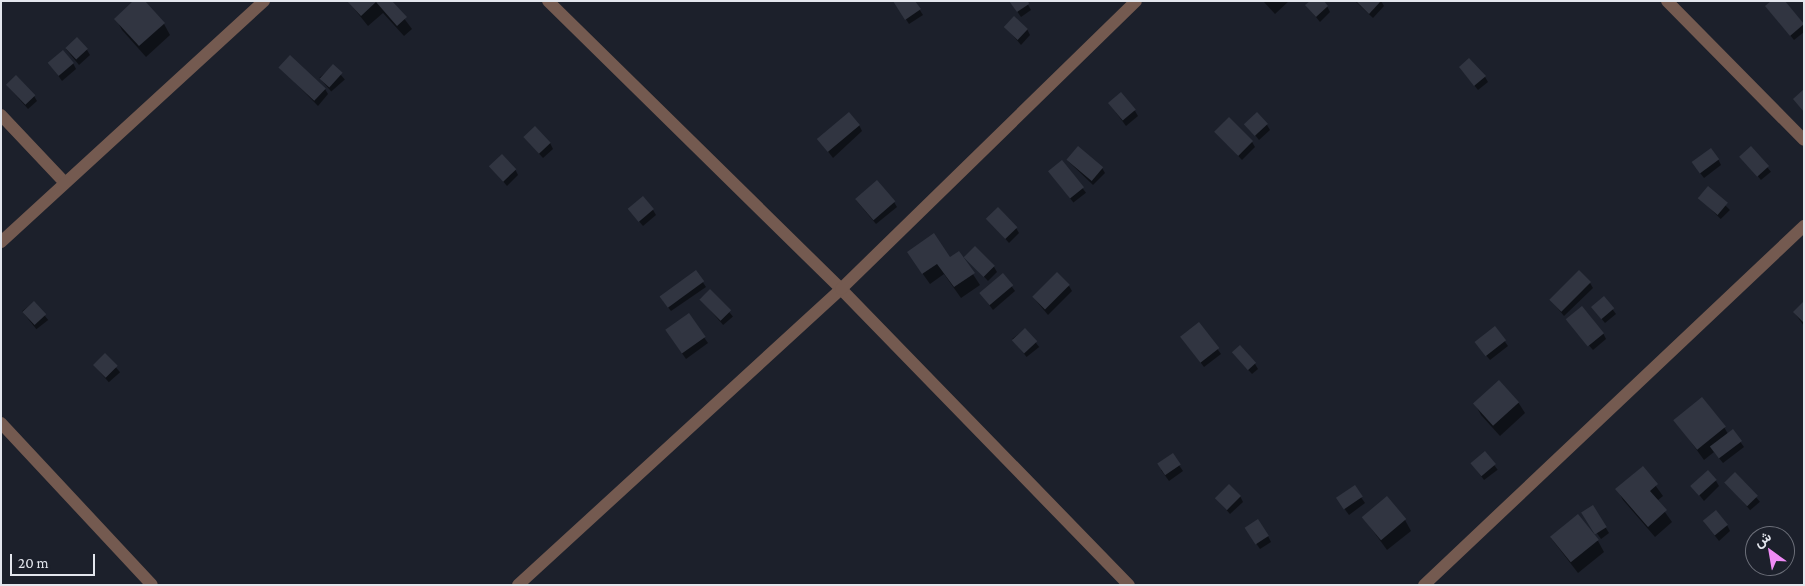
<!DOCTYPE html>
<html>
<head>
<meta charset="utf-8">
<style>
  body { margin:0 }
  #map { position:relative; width:1805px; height:586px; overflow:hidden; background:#1c202b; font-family:"Crimson Pro",Vazirmatn,serif }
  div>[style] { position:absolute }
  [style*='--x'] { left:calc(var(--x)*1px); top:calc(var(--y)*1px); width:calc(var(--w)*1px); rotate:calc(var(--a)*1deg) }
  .shadow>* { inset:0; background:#0007; transform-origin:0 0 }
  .building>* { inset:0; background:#313541; transform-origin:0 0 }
  .street>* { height:12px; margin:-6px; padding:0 6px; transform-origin:6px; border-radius:6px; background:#745a50 }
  span { translate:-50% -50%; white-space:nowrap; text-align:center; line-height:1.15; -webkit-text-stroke:4.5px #1c202b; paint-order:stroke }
  .frame { position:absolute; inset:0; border:2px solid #e3e6ed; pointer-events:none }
  .north { position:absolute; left:1745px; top:526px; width:50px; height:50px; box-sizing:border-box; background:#1c202b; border:1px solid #6c6f79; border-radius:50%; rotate:328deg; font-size:14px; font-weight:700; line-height:20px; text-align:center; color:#e3e6ed }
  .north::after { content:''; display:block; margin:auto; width:18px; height:22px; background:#f08bf6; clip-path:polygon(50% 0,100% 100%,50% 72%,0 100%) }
  .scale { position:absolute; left:10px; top:554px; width:85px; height:22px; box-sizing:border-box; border:2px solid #e3e6ed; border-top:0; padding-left:6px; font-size:15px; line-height:18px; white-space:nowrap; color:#e3e6ed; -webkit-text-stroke:4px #1c202b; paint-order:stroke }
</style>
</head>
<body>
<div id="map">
  <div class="shadow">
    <div style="clip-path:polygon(143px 1px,164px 24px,170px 35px,146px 57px,122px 30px,116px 19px)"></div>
    <div style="clip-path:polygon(348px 1px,391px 1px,412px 29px,404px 36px,383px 13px,368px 26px)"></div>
    <div style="clip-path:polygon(894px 1px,914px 1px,923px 15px,909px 24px)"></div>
    <div style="clip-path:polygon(1010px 1px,1026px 1px,1031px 10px,1021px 17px)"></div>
    <div style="clip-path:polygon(1263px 1px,1289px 1px,1275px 14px)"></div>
    <div style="clip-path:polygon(1355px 1px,1381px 1px,1384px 6px,1373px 18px)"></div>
    <div style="clip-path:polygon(1307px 6px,1327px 6px,1330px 12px,1320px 22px)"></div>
    <div style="clip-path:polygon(1767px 7px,1803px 24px,1804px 32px,1794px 40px)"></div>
    <div style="clip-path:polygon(1006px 27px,1027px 29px,1030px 35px,1021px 45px)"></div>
    <div style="clip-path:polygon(66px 49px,87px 50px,90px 55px,79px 65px)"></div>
    <div style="clip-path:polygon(73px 63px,76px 69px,62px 81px,50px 64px)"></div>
    <div style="left:333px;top:66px;width:18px;height:18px;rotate:49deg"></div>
    <div style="clip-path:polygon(280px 67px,325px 89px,328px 94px,318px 106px)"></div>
    <div style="clip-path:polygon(1460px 68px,1485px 77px,1488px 82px,1478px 90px)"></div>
    <div style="clip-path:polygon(7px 85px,34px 96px,37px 101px,28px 109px)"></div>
    <div style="clip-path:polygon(1109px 103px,1135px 111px,1138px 116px,1126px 126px)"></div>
    <div style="clip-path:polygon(1246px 124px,1267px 125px,1270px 130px,1259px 140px)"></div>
    <div style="clip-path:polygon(859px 125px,862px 131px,833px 158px,820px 141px)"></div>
    <div style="clip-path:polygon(1216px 132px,1252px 142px,1255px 147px,1242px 160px)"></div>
    <div style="clip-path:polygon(524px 137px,550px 143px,553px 149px,543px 158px)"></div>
    <div style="left:1751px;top:148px;width:31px;height:13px;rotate:50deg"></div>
    <div style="clip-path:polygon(1718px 159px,1721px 165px,1704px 178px,1697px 169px)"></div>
    <div style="clip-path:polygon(1067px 160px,1102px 168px,1105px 173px,1093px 185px)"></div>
    <div style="left:1062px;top:162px;width:39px;height:16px;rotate:52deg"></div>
    <div style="clip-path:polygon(491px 167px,515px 169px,518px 175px,507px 186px)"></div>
    <div style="left:1708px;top:188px;width:31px;height:13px;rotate:45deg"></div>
    <div style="clip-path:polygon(856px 200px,894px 202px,897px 207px,876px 224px)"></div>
    <div style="clip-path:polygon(653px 210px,656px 215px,643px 226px,633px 214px)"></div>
    <div style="clip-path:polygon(988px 219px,1016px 228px,1019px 233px,1009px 243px)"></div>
    <div style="clip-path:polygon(959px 253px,980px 285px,961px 298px,944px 274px,930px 284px,915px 263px,950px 259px)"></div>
    <div style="clip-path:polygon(966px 257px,994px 267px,997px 272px,988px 281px)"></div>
    <div style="clip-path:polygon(696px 272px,706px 287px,671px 311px,663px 301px)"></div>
    <div style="clip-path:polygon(1003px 275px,1015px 291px,993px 310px,984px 298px)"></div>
    <div style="clip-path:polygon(1590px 283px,1593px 288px,1564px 316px,1551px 300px)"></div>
    <div style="clip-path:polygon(1069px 286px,1072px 291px,1048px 315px,1033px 297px)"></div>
    <div style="left:710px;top:290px;width:35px;height:13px;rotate:49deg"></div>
    <div style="clip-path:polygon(1604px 298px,1616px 314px,1605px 323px,1596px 312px)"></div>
    <div style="left:34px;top:302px;width:23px;height:15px;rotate:52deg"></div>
    <div style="clip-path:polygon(1804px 303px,1804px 326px,1794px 312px)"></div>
    <div style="clip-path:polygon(688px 315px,708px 343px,686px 359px,670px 336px)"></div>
    <div style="clip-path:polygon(1199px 324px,1221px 354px,1204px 367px,1185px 342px)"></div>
    <div style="clip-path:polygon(1571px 325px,1603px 333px,1606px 339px,1593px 350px)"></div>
    <div style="clip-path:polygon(1495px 328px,1508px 346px,1490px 360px,1480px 348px)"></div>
    <div style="left:1025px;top:329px;width:23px;height:16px;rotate:52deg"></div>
    <div style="clip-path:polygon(1233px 353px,1255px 364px,1258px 369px,1252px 374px)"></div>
    <div style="left:105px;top:355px;width:23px;height:15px;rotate:49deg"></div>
    <div style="clip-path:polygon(1518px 402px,1525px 413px,1500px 436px,1481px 415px,1475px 404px)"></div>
    <div style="clip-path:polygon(1675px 420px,1724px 427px,1728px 434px,1732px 430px,1744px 447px,1723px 463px,1714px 452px,1704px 460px)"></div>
    <div style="left:1485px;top:453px;width:21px;height:17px;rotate:53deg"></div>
    <div style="clip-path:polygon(1172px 455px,1183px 471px,1169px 481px,1161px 470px)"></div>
    <div style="clip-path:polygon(1642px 467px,1663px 496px,1657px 501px,1672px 522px,1655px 537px,1623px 500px,1617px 489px)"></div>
    <div style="left:1735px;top:473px;width:38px;height:13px;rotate:49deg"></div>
    <div style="clip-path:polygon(1716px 481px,1719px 486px,1704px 501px,1693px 487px)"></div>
    <div style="clip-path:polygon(1354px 487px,1365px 503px,1349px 515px,1341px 504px)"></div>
    <div style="clip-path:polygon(1240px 496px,1243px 502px,1230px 514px,1216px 498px)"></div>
    <div style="clip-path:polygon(1593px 507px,1609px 533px,1601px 539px,1586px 518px)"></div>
    <div style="clip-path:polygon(1363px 517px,1405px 520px,1411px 531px,1387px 550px)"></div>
    <div style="clip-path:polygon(1704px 522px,1727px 525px,1730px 531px,1719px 541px)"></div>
    <div style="clip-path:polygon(1249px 533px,1268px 536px,1271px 542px,1260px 549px)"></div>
    <div style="clip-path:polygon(1551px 538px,1598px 541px,1604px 552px,1578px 573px)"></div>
  </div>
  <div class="building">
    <div style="clip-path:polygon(133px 1px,145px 1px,165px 23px,139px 46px,114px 19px)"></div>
    <div style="clip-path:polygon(347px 1px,392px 1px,407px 17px,397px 26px,376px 2px,361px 16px)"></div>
    <div style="clip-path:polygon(893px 1px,915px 1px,921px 9px,905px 20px)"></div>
    <div style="clip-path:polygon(1009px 1px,1028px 1px,1029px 4px,1017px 12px)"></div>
    <div style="clip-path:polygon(1310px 1px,1324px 1px,1328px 6px,1316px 17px,1305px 5px)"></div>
    <div style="clip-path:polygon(1356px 1px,1381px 1px,1369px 14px)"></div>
    <div style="clip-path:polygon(1771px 1px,1785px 1px,1804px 24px,1790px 36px,1765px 6px)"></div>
    <div style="left:1014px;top:16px;width:19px;height:15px;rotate:43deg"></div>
    <div style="left:77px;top:37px;width:16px;height:16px;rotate:47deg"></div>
    <div style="left:63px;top:50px;width:17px;height:20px;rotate:50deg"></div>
    <div style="left:290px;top:55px;width:49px;height:17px;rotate:43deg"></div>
    <div style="clip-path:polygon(1469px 58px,1486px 76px,1474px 86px,1459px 67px)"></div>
    <div style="left:333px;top:64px;width:13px;height:20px;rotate:42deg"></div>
    <div style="left:16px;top:75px;width:28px;height:14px;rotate:46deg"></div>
    <div style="clip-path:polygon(1804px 89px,1804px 112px,1793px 99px)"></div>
    <div style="left:1121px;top:92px;width:23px;height:17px;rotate:50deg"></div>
    <div style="left:849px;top:112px;width:17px;height:42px;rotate:50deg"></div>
    <div style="left:1257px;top:112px;width:16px;height:18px;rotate:47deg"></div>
    <div style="left:1229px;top:117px;width:34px;height:21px;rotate:45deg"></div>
    <div style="left:535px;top:126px;width:23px;height:16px;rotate:47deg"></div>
    <div style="left:1078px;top:146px;width:33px;height:18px;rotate:40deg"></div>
    <div style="left:1751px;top:146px;width:27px;height:16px;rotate:48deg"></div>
    <div style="left:1711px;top:148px;width:14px;height:24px;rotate:54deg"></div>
    <div style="left:502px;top:154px;width:21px;height:18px;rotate:47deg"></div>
    <div style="left:1062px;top:160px;width:35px;height:18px;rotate:51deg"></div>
    <div style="left:877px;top:180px;width:28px;height:29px;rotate:49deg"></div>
    <div style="left:1708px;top:186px;width:26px;height:16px;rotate:40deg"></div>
    <div style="left:643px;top:196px;width:17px;height:20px;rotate:50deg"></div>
    <div style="left:998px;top:207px;width:28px;height:17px;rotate:46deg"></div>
    <div style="clip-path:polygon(934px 233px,950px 257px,959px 251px,975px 273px,954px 287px,937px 264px,922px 274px,907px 252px)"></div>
    <div style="left:975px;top:246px;width:28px;height:16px;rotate:45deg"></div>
    <div style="left:696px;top:270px;width:14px;height:45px;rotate:54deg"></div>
    <div style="left:1579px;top:270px;width:17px;height:42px;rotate:45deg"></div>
    <div style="left:1057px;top:272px;width:18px;height:35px;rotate:45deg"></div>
    <div style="left:1003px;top:273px;width:16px;height:31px;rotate:50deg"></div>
    <div style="left:710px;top:289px;width:30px;height:15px;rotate:45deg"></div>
    <div style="left:1604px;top:296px;width:16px;height:17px;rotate:50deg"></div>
    <div style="left:34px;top:301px;width:18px;height:16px;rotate:47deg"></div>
    <div style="clip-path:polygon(1804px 301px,1804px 323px,1793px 312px)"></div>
    <div style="left:1582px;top:306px;width:35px;height:21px;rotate:51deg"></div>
    <div style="left:689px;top:313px;width:29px;height:29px;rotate:55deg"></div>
    <div style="left:1199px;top:322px;width:33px;height:24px;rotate:52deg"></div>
    <div style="left:1495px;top:326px;width:18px;height:26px;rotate:52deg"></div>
    <div style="left:1025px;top:328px;width:18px;height:18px;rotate:47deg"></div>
    <div style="left:1240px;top:345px;width:24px;height:11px;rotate:48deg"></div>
    <div style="left:105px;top:353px;width:18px;height:17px;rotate:45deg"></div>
    <div style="left:1499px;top:380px;width:30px;height:35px;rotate:48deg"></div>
    <div style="left:1702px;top:397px;width:38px;height:37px;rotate:51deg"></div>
    <div style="left:1733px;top:429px;width:15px;height:29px;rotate:53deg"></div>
    <div style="left:1485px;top:451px;width:17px;height:19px;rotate:50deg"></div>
    <div style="left:1173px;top:453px;width:14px;height:19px;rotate:56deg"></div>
    <div style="clip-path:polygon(1643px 466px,1658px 484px,1650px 491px,1667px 510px,1648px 527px,1615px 489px)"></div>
    <div style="left:1708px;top:470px;width:13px;height:24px;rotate:48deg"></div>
    <div style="left:1735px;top:472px;width:33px;height:15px;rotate:46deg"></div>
    <div style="left:1229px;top:484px;width:17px;height:20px;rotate:45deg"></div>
    <div style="left:1355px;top:485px;width:14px;height:23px;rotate:56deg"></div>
    <div style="left:1387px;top:496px;width:30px;height:33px;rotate:50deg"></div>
    <div style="left:1593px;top:505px;width:26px;height:14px;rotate:58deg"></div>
    <div style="left:1716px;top:510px;width:19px;height:17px;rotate:51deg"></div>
    <div style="left:1578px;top:514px;width:33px;height:36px;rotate:51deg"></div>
    <div style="left:1258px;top:519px;width:20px;height:16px;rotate:57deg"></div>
  </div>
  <div class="street">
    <div style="--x:548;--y:1;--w:411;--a:44.5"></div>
    <div style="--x:841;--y:289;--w:413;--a:45.8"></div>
    <div style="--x:1667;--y:1;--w:195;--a:45.4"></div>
    <div style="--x:1;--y:115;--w:93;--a:46.7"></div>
    <div style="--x:1;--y:242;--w:357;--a:-42.5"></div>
    <div style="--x:1;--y:423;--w:221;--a:47"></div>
    <div style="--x:518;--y:585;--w:438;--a:-42.5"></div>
    <div style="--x:841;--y:289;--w:412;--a:-44.3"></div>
    <div style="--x:1424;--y:585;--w:523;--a:-43.37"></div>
  </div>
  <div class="frame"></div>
  <div class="north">ش</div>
  <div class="scale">20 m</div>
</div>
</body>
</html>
